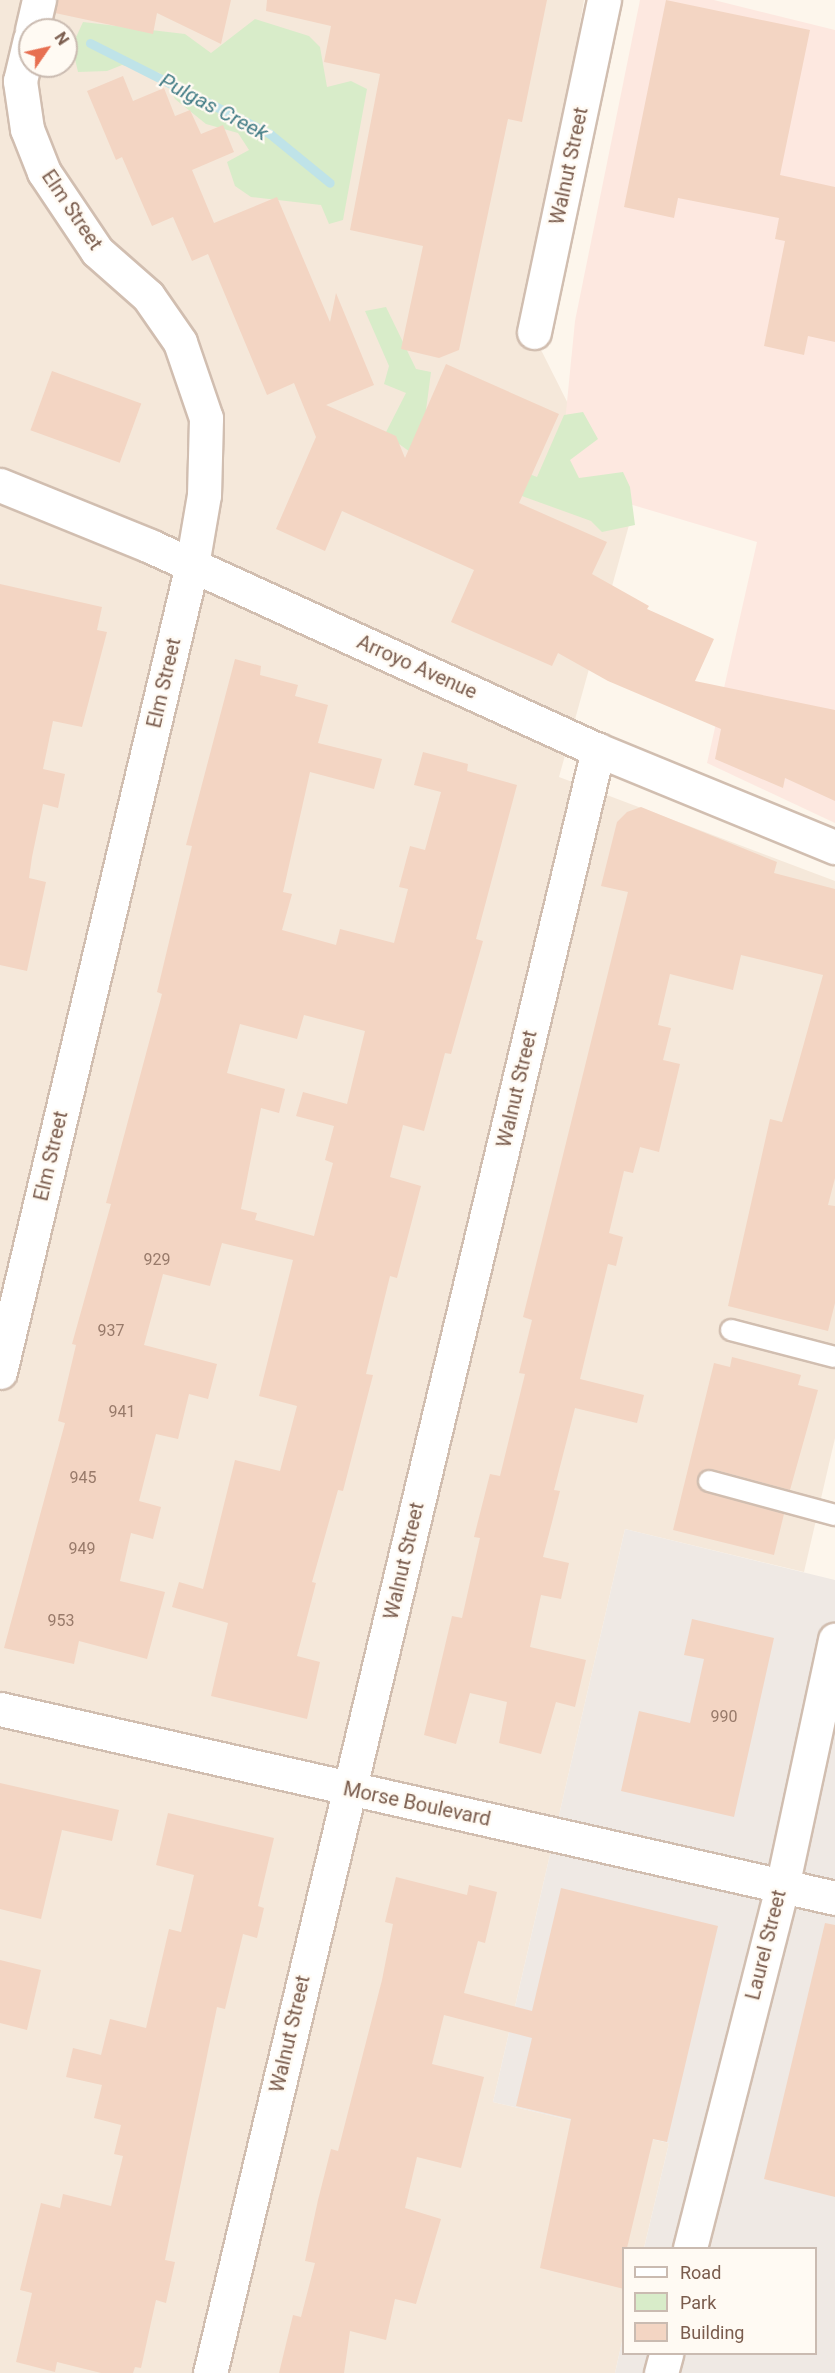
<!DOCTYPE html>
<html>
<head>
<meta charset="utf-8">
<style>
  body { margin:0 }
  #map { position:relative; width:835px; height:2373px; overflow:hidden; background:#fdf6ec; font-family:Roboto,sans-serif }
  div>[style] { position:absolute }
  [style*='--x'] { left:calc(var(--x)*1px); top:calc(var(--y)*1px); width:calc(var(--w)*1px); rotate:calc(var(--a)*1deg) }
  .residential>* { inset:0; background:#f5e8da }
  .commercial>* { inset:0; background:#fde8e0 }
  .industrial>* { inset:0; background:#efe9e4 }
  .green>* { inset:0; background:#d8ecc9 }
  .stream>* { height:9px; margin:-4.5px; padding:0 4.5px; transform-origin:4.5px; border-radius:4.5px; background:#bfe3e8 }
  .building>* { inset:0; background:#f3d5c3; transform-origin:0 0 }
  .roads { filter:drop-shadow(2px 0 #d1beb0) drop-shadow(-2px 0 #d1beb0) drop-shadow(0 2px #d1beb0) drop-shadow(0 -2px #d1beb0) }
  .lane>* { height:20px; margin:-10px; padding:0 10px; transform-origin:10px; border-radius:10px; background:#fff }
  .street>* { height:33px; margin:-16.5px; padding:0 16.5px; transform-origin:16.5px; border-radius:16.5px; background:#fff }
  .secondary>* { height:33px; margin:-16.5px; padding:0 16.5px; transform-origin:16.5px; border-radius:16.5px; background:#fff }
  span { translate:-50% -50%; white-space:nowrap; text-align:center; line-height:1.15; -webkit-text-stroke:4.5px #fffaf3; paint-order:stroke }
  .number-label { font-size:16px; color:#987a6a }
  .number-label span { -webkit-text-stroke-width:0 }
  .street-label { font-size:20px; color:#7a5c4d }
  .water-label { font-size:21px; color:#437c86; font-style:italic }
  .legend { position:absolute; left:622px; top:2247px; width:195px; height:108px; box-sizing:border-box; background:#fffaf3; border:2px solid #cabbb1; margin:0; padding:8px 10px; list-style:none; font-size:18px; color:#7a5c4d }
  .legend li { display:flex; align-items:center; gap:12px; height:30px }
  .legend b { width:30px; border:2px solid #cabbb1 }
  .north { position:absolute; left:18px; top:18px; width:60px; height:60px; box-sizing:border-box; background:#fffaf3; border:2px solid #cabbb1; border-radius:50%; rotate:56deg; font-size:16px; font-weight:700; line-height:24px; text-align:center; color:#7a5c4d }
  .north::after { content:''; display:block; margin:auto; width:21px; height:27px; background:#e76f51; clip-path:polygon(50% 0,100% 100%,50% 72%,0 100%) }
</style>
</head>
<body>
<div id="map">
  <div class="residential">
    <div style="clip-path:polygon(evenodd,0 0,584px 0,529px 326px,629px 525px,559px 777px,835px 881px,835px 1438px,804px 1572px,625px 1529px,493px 2102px,669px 2143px,644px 2248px,624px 2248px,623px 2337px,615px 2373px,0 2373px,0 0,30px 30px,66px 30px,66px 66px,30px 66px,30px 30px)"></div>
  </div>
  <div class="commercial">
    <div style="clip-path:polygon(640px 0,714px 0,835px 30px,835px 823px,707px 763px,757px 542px,559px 483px,575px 321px)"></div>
  </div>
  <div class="industrial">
    <div style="clip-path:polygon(625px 1529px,835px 1580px,835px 2373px,615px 2373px,623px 2337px,624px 2354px,816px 2354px,816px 2248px,644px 2248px,669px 2143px,493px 2102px)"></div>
  </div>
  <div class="green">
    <div style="clip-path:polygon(255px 19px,309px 36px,320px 47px,327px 87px,351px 81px,367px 89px,343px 220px,329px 224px,321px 205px,251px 197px,235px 186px,227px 162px,249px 150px,238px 133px,206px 124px,175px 99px,160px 73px,122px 65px,107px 71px,78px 72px,72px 46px,83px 22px,185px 34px,211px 53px)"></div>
    <div style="clip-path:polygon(386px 307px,416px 369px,431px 372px,423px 433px,537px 477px,564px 415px,583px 412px,598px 439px,570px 460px,579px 478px,623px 472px,630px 487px,635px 525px,602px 532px,591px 521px,420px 459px,385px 434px,406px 393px,384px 384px,389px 366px,365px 311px)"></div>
  </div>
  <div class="stream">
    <div style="--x:90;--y:43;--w:202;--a:26.8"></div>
    <div style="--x:270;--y:134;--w:77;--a:39.2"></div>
  </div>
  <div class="building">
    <div style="clip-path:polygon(57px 0,231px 0,221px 44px,157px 13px,153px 34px,55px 13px)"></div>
    <div style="clip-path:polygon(267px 0,547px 0,522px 122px,508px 119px,459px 350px,439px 358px,401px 349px,423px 246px,350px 230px,380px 74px,324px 62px,331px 26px,266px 11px)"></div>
    <div style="clip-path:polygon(666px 0,810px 30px,780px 175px,835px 187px,835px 342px,808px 336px,804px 355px,764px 346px,785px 241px,775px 239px,779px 218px,678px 198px,674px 218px,624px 207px)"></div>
    <div style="clip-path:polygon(123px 76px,133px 101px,164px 88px,175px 116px,190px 110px,201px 134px,223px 125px,234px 152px,192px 170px,214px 223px,277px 197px,330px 322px,336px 293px,374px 385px,326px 405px,396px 436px,405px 458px,446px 364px,559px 414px,519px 503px,607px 542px,592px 574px,649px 606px,647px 609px,714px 639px,695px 681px,835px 710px,835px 801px,785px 778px,783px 788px,715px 759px,721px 729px,608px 681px,558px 653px,552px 666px,451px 622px,474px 570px,342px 511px,325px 551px,276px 529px,316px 437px,294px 383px,267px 395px,208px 254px,192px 261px,173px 217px,152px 226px,122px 157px,116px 160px,87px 91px)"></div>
    <div style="left:52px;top:371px;width:95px;height:63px;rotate:20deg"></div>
    <div style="clip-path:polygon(0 584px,102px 607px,97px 630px,107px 632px,82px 727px,53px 721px,43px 769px,65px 774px,58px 808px,43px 804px,32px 857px,29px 878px,46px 882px,27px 971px,0 965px)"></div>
    <div style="clip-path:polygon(evenodd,235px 659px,261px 666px,260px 675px,298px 685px,295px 696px,328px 705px,318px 743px,382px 759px,374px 789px,310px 772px,283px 892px,292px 894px,282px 930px,336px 945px,340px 929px,394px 943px,408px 889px,399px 887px,410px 846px,425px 850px,441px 792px,414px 785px,423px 752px,468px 764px,467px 771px,517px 785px,476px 939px,483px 941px,451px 1054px,445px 1053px,424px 1131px,403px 1125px,390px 1177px,421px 1186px,397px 1278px,390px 1276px,366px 1374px,373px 1375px,343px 1491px,338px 1490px,312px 1582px,316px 1583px,297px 1656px,320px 1662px,307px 1719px,211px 1696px,228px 1623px,172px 1607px,179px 1582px,203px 1589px,235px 1460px,280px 1471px,297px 1406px,259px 1396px,293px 1260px,222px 1243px,210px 1286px,163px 1274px,144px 1345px,217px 1364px,208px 1399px,189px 1394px,178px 1439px,156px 1434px,139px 1501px,161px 1507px,153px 1539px,131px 1533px,120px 1581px,165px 1592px,147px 1659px,79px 1641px,74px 1664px,4px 1648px,65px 1423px,58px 1421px,76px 1345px,72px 1344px,111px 1204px,106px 1203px,162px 994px,157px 992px,192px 846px,186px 845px,235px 659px,304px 1015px,365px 1031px,347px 1104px,303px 1092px,296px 1116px,334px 1126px,325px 1160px,333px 1163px,314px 1236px,255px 1220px,257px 1213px,241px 1209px,261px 1108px,279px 1113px,285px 1089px,227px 1073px,240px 1024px,297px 1039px,304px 1015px)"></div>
    <div style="clip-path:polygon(641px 807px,777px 862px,774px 873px,835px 889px,835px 1178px,828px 1205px,835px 1206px,835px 1303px,828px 1331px,728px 1306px,770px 1119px,782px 1122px,823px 975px,741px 955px,733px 990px,670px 974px,658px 1025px,671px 1028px,663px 1060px,680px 1064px,659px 1152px,640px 1147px,633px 1173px,624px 1171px,609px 1233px,623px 1237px,616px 1266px,608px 1264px,580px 1379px,644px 1395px,637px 1423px,575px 1408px,554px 1490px,560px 1491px,543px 1557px,569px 1563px,561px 1599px,541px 1595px,530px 1647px,586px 1660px,575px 1707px,556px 1702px,541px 1754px,499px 1743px,507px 1702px,470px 1693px,456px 1744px,424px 1735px,452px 1616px,462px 1618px,480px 1538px,474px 1537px,490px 1474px,500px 1476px,525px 1374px,519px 1373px,532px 1320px,523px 1317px,628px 892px,601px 886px,617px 822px,627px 812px)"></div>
    <div style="clip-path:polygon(732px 1357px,801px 1375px,798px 1385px,818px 1390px,790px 1490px,712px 1469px,705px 1470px,698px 1477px,698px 1485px,705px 1492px,784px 1514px,774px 1555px,673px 1530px,714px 1363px,730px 1367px)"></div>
    <div style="clip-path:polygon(692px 1619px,774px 1638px,734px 1817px,621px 1791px,639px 1711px,690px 1723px,704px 1659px,684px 1655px)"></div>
    <div style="clip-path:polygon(0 1783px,119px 1810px,112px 1841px,62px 1830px,41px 1919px,0 1909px)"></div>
    <div style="clip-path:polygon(168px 1813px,274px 1838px,258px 1906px,264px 1908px,257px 1938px,243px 1934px,225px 2009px,217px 2007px,165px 2260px,175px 2262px,166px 2303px,156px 2300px,141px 2368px,135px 2367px,133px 2373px,101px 2373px,57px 2362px,55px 2372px,16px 2362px,32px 2293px,20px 2290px,41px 2203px,60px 2208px,63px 2194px,111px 2206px,123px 2156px,114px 2154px,121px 2125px,94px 2118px,102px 2085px,66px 2077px,73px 2048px,101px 2055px,110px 2019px,146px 2028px,169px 1929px,181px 1932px,194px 1875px,156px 1865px)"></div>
    <div style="clip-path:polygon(396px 1877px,467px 1895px,469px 1885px,497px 1892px,485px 1943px,478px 1941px,464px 1993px,532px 2011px,561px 1888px,718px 1926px,667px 2142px,653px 2139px,627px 2248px,624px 2248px,624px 2289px,540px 2268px,571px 2119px,516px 2106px,532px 2038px,444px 2015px,432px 2064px,484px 2077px,461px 2168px,417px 2157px,405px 2208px,441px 2219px,416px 2304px,395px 2299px,386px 2340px,350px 2331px,344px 2373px,279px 2373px,293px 2315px,301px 2317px,315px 2263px,305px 2261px,318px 2200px,331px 2149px,338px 2151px,382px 1980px,393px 1924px,385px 1922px)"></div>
    <div style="clip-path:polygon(825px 1923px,835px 1925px,835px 2197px,764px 2179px)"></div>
    <div style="clip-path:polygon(0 1960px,41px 1970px,27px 2030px,0 2023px)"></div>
  </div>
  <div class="roads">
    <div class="lane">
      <div style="--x:731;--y:1330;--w:107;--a:14.6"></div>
      <div style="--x:709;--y:1481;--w:131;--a:15.1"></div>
    </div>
    <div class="street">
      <div style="--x:32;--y:30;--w:31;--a:-77"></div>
      <div style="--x:534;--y:332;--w:339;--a:-78.1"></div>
      <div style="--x:0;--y:485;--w:162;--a:22.1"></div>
      <div style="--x:150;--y:546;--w:492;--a:24.5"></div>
      <div style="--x:598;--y:750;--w:256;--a:22.3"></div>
      <div style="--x:0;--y:1372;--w:830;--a:-76.62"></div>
      <div style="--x:192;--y:565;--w:71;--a:-80.3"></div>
      <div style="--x:204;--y:495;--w:77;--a:-88.5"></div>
      <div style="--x:206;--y:418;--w:80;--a:-108.9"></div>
      <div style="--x:180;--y:342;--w:56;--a:-124.8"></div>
      <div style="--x:148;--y:296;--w:68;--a:-138.6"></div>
      <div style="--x:97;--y:251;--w:95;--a:-123.9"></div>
      <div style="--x:44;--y:172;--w:46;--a:-111.6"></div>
      <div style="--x:27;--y:129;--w:49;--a:-98.3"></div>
      <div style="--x:20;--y:81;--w:43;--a:-76.6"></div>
      <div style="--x:0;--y:1709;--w:856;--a:12.75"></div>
      <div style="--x:210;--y:2373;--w:1669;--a:-76.56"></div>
    </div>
    <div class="secondary">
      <div style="--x:690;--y:2248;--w:373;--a:-75.7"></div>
      <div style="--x:782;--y:1887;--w:253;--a:-77.9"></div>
      <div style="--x:661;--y:2373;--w:20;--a:-75"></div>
    </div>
  </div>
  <div class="number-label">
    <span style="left:157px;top:1260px">929</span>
    <span style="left:111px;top:1331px">937</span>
    <span style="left:122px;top:1412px">941</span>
    <span style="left:83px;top:1478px">945</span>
    <span style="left:82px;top:1549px">949</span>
    <span style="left:61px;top:1621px">953</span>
    <span style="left:724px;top:1717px">990</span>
  </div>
  <div class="street-label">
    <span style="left:569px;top:166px;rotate:-78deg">Walnut Street</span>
    <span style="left:72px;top:210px;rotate:56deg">Elm Street</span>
    <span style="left:417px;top:667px;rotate:24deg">Arroyo Avenue</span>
    <span style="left:164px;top:683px;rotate:-77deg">Elm Street</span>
    <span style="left:517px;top:1089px;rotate:-77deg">Walnut Street</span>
    <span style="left:51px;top:1156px;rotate:-77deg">Elm Street</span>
    <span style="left:404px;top:1561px;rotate:-77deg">Walnut Street</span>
    <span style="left:417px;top:1804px;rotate:12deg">Morse Boulevard</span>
    <span style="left:766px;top:1945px;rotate:-76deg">Laurel Street</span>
    <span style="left:290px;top:2034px;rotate:-77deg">Walnut Street</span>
  </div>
  <div class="water-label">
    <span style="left:214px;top:107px;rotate:28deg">Pulgas Creek</span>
  </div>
  <ul class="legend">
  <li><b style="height:8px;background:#fff"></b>Road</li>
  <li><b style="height:16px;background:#d8ecc9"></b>Park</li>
  <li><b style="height:16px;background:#f3d5c3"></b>Building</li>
  </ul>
  <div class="north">N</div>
</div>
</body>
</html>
